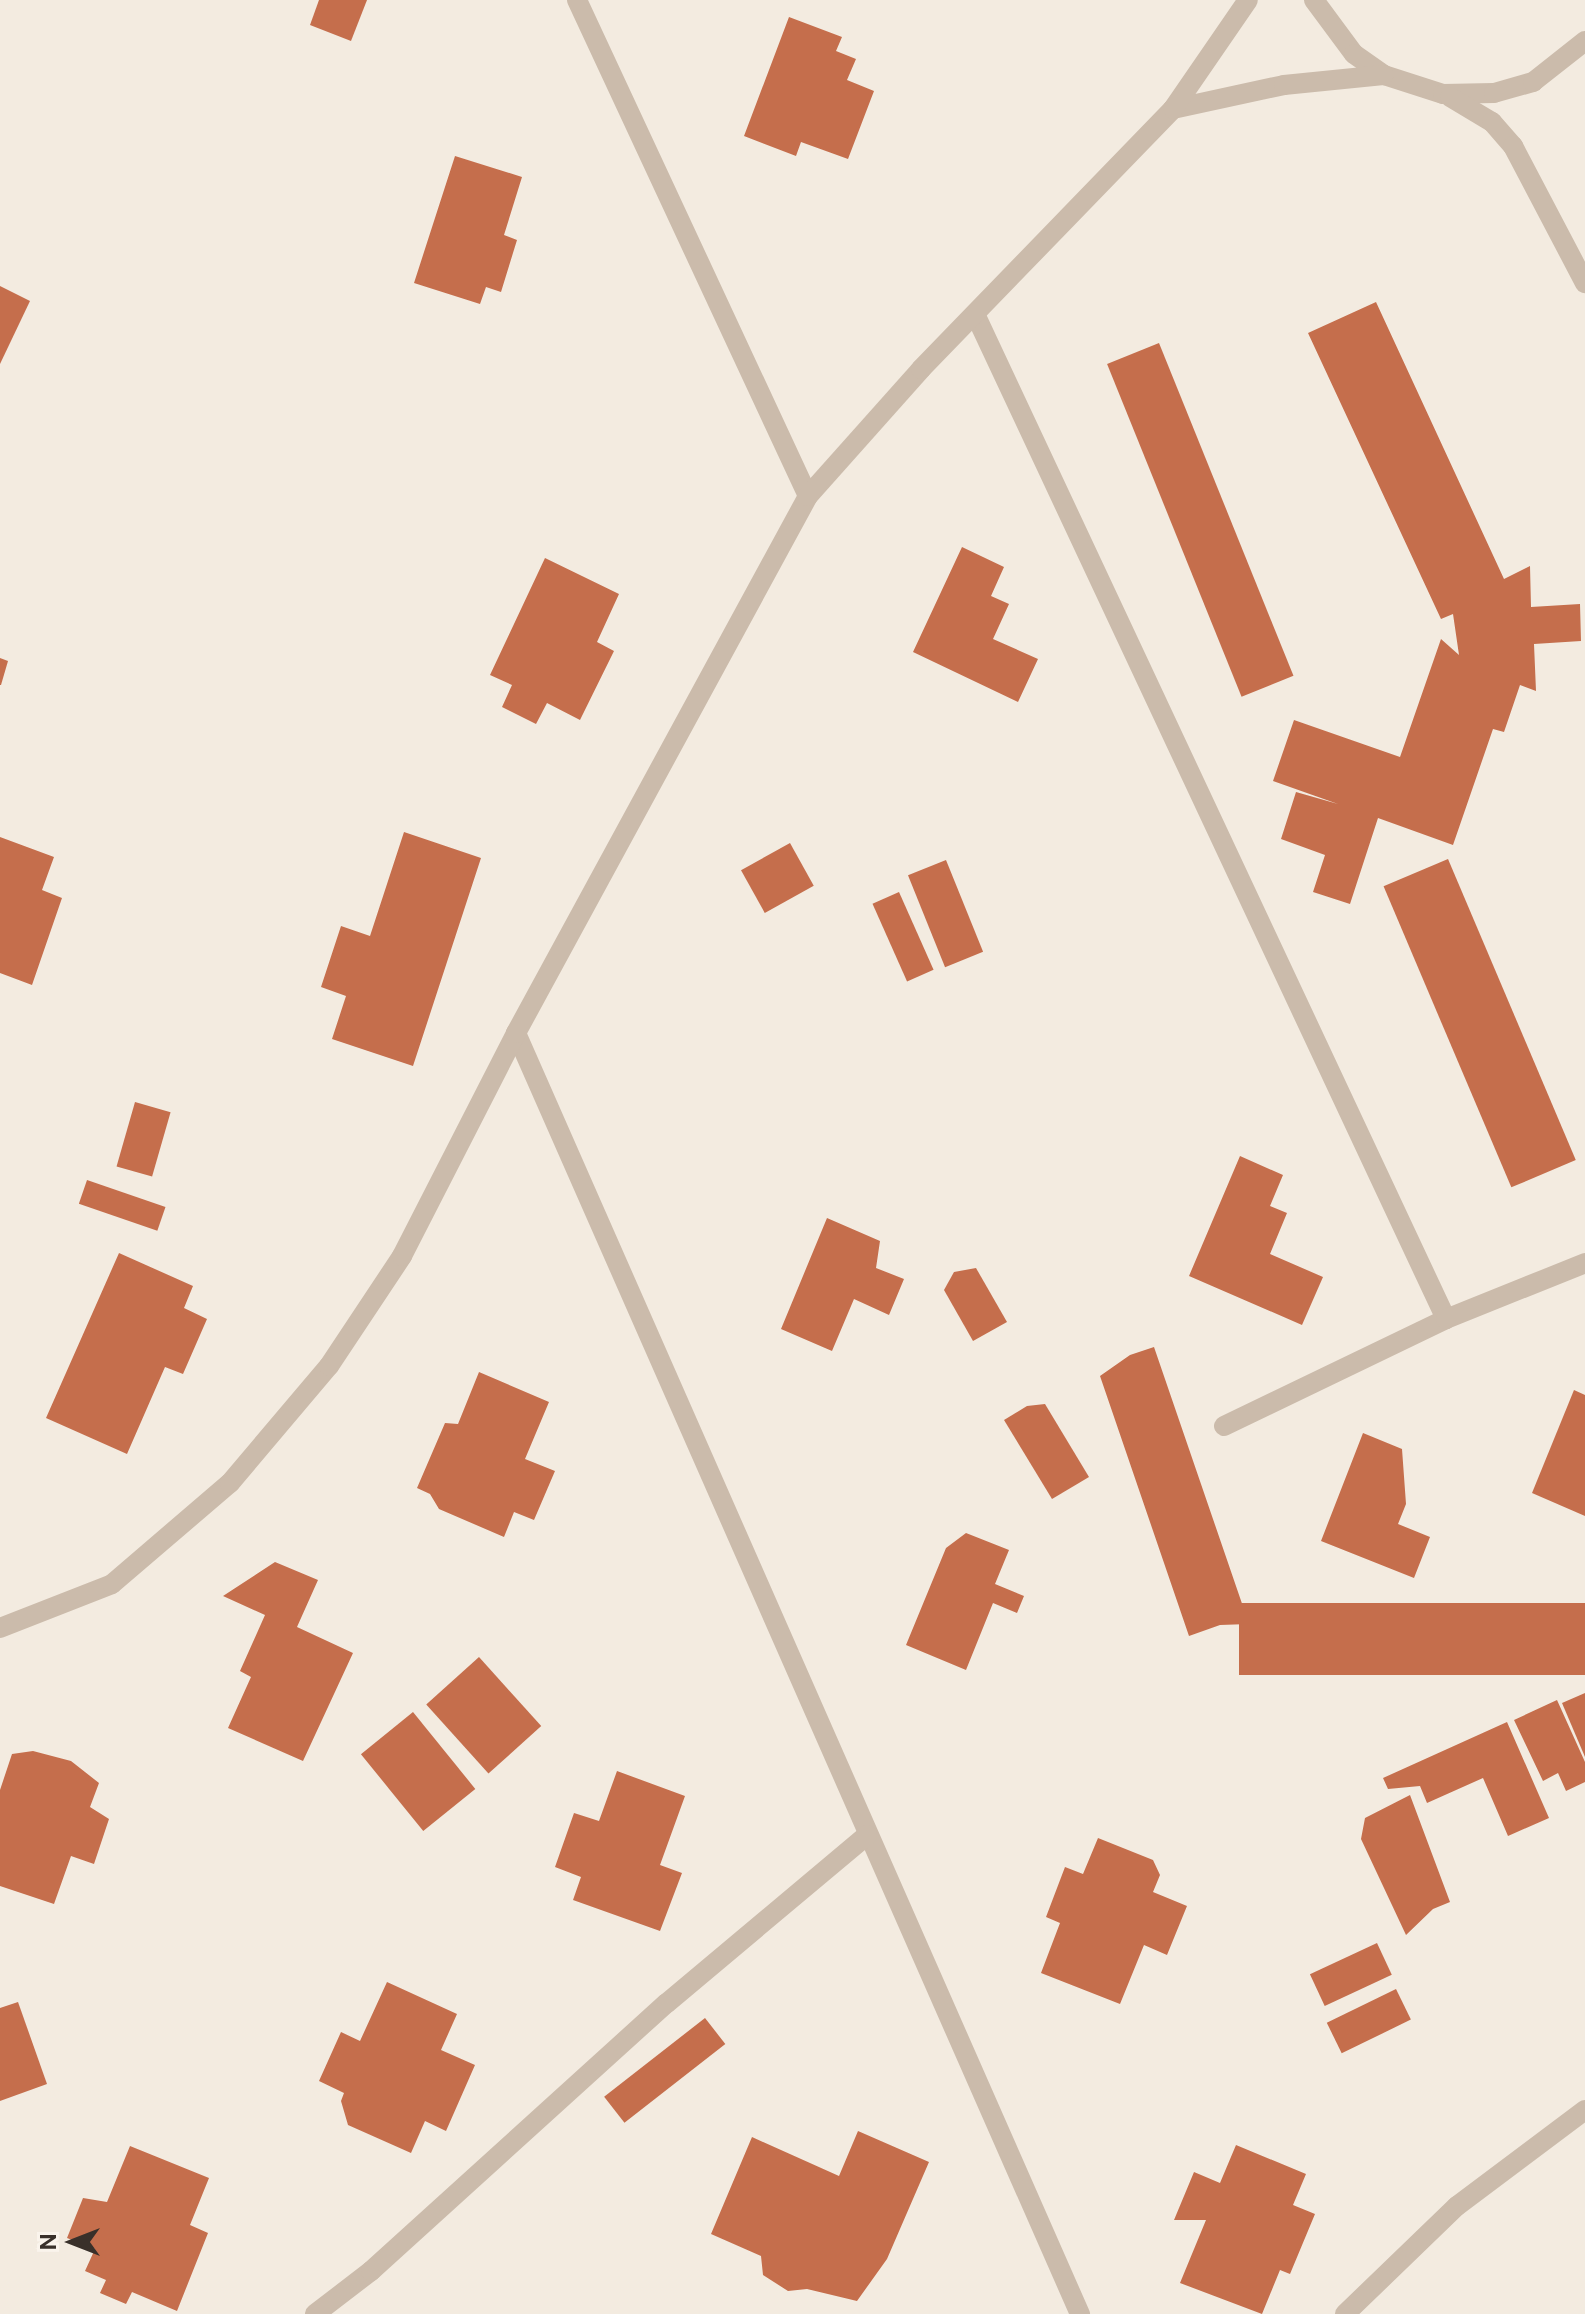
<!DOCTYPE html>
<html>
<head>
<meta charset="utf-8">
<style>
  body { margin:0 }
  #map { position:relative; width:1585px; height:2314px; overflow:hidden; background:#f3ebe0; font-family:"Public Sans",sans-serif }
  div>[style] { position:absolute }
  [style*='--x'] { left:calc(var(--x)*1px); top:calc(var(--y)*1px); width:calc(var(--w)*1px); rotate:calc(var(--a)*1deg) }
  .building>* { inset:0; background:#c56e4c; transform-origin:0 0 }
  .minor>* { height:20px; margin:-10px; padding:0 10px; transform-origin:10px; border-radius:10px; background:#cbbbab }
  span { translate:-50% -50%; white-space:nowrap; text-align:center; line-height:1.15; -webkit-text-stroke:7px #faf4ec; paint-order:stroke }
  .north { position:absolute; left:32px; top:2202px; width:80px; height:80px; -webkit-text-stroke:6px #faf4ec; paint-order:stroke; rotate:270deg; font-size:22px; font-weight:700; line-height:32px; text-align:center; color:#39302a }
  .north::after { content:''; display:block; margin:auto; width:28px; height:36px; background:#39302a; clip-path:polygon(50% 0,100% 100%,50% 72%,0 100%) }
</style>
</head>
<body>
<div id="map">
  <div class="building">
    <div style="clip-path:polygon(319px 0,367px 0,351px 41px,310px 25px)"></div>
    <div style="clip-path:polygon(789px 17px,842px 37px,836px 51px,856px 59px,847px 80px,874px 91px,848px 159px,801px 142px,796px 156px,744px 136px)"></div>
    <div style="clip-path:polygon(455px 156px,522px 177px,504px 235px,517px 240px,501px 292px,486px 287px,480px 304px,414px 283px)"></div>
    <div style="clip-path:polygon(0 286px,30px 301px,0 364px)"></div>
    <div style="clip-path:polygon(1376px 302px,1504px 579px,1530px 566px,1531px 607px,1580px 604px,1581px 641px,1534px 644px,1536px 691px,1520px 685px,1504px 732px,1493px 729px,1453px 845px,1378px 818px,1350px 904px,1313px 892px,1325px 855px,1281px 839px,1296px 792px,1338px 804px,1273px 781px,1294px 720px,1400px 757px,1441px 639px,1459px 655px,1453px 614px,1441px 619px,1308px 333px)"></div>
    <div style="left:1159px;top:343px;width:359px;height:56px;rotate:68deg"></div>
    <div style="clip-path:polygon(962px 547px,1004px 567px,991px 596px,1009px 604px,993px 639px,1038px 659px,1018px 702px,913px 652px)"></div>
    <div style="clip-path:polygon(545px 558px,619px 594px,597px 642px,614px 651px,580px 720px,547px 703px,536px 724px,502px 707px,512px 685px,490px 675px)"></div>
    <div style="clip-path:polygon(0 658px,8px 661px,1px 685px,0 685px)"></div>
    <div style="clip-path:polygon(404px 832px,481px 858px,413px 1066px,332px 1039px,346px 996px,321px 987px,341px 926px,370px 936px)"></div>
    <div style="clip-path:polygon(0 837px,54px 857px,42px 890px,62px 898px,32px 985px,0 973px)"></div>
    <div style="left:790px;top:843px;width:49px;height:56px;rotate:61deg"></div>
    <div style="left:1448px;top:859px;width:327px;height:70px;rotate:67deg"></div>
    <div style="left:946px;top:860px;width:99px;height:41px;rotate:68deg"></div>
    <div style="left:899px;top:892px;width:85px;height:29px;rotate:66deg"></div>
    <div style="left:135px;top:1102px;width:37px;height:67px;rotate:16deg"></div>
    <div style="clip-path:polygon(1240px 1156px,1283px 1175px,1270px 1206px,1287px 1213px,1270px 1254px,1323px 1277px,1302px 1325px,1189px 1276px)"></div>
    <div style="left:87px;top:1180px;width:83px;height:25px;rotate:19deg"></div>
    <div style="clip-path:polygon(827px 1218px,880px 1241px,876px 1268px,904px 1279px,889px 1315px,854px 1299px,832px 1351px,781px 1329px)"></div>
    <div style="clip-path:polygon(119px 1253px,193px 1286px,184px 1308px,207px 1319px,183px 1374px,165px 1367px,127px 1454px,46px 1418px)"></div>
    <div style="clip-path:polygon(976px 1268px,1007px 1322px,973px 1341px,944px 1290px,954px 1272px)"></div>
    <div style="clip-path:polygon(1154px 1347px,1249px 1624px,1220px 1625px,1189px 1636px,1100px 1376px,1130px 1355px)"></div>
    <div style="clip-path:polygon(479px 1372px,549px 1402px,525px 1459px,555px 1471px,534px 1520px,514px 1512px,504px 1537px,439px 1509px,430px 1494px,417px 1488px,445px 1423px,458px 1424px)"></div>
    <div style="clip-path:polygon(1574px 1390px,1585px 1395px,1585px 1516px,1532px 1493px)"></div>
    <div style="clip-path:polygon(1045px 1404px,1089px 1477px,1052px 1499px,1004px 1420px,1027px 1406px)"></div>
    <div style="clip-path:polygon(1363px 1433px,1402px 1449px,1406px 1504px,1398px 1524px,1430px 1537px,1414px 1578px,1321px 1541px)"></div>
    <div style="clip-path:polygon(966px 1533px,1009px 1550px,995px 1584px,1024px 1596px,1017px 1613px,993px 1603px,966px 1670px,906px 1645px,946px 1548px)"></div>
    <div style="clip-path:polygon(275px 1562px,318px 1580px,297px 1627px,353px 1653px,303px 1761px,228px 1728px,251px 1677px,240px 1671px,265px 1615px,223px 1596px)"></div>
    <div style="left:1585px;top:1603px;width:72px;height:346px;rotate:90deg"></div>
    <div style="left:479px;top:1657px;width:93px;height:71px;rotate:48deg"></div>
    <div style="clip-path:polygon(1585px 1693px,1585px 1757px,1562px 1703px)"></div>
    <div style="clip-path:polygon(1557px 1700px,1585px 1762px,1585px 1782px,1566px 1791px,1558px 1773px,1543px 1781px,1514px 1720px)"></div>
    <div style="left:413px;top:1712px;width:99px;height:67px;rotate:51deg"></div>
    <div style="clip-path:polygon(1507px 1722px,1549px 1818px,1508px 1836px,1483px 1778px,1427px 1803px,1420px 1786px,1388px 1789px,1383px 1778px)"></div>
    <div style="clip-path:polygon(33px 1751px,71px 1761px,99px 1783px,90px 1807px,109px 1819px,94px 1864px,71px 1856px,54px 1904px,0 1886px,0 1790px,12px 1754px)"></div>
    <div style="clip-path:polygon(617px 1771px,685px 1796px,660px 1865px,682px 1873px,660px 1931px,573px 1900px,581px 1877px,555px 1867px,574px 1813px,599px 1821px)"></div>
    <div style="clip-path:polygon(1410px 1795px,1450px 1902px,1433px 1909px,1406px 1935px,1361px 1839px,1365px 1818px)"></div>
    <div style="clip-path:polygon(1098px 1838px,1153px 1860px,1160px 1875px,1153px 1892px,1187px 1906px,1167px 1955px,1144px 1945px,1120px 2004px,1041px 1973px,1060px 1923px,1046px 1917px,1065px 1867px,1083px 1874px)"></div>
    <div style="left:1377px;top:1943px;width:35px;height:74px;rotate:65deg"></div>
    <div style="clip-path:polygon(387px 1982px,457px 2014px,441px 2050px,475px 2065px,446px 2131px,425px 2121px,411px 2153px,348px 2125px,341px 2101px,344px 2093px,319px 2081px,341px 2032px,360px 2041px)"></div>
    <div style="left:1396px;top:1989px;width:34px;height:77px;rotate:64deg"></div>
    <div style="clip-path:polygon(18px 2002px,47px 2084px,0 2101px,0 2008px)"></div>
    <div style="left:705px;top:2018px;width:33px;height:128px;rotate:52deg"></div>
    <div style="clip-path:polygon(858px 2131px,929px 2162px,887px 2259px,857px 2301px,807px 2289px,788px 2291px,763px 2275px,761px 2256px,711px 2234px,752px 2137px,839px 2176px)"></div>
    <div style="clip-path:polygon(1236px 2145px,1306px 2174px,1293px 2205px,1315px 2214px,1290px 2274px,1280px 2270px,1262px 2314px,1180px 2283px,1206px 2220px,1174px 2220px,1194px 2172px,1220px 2183px)"></div>
    <div style="clip-path:polygon(130px 2146px,209px 2178px,190px 2225px,208px 2233px,177px 2311px,132px 2292px,126px 2304px,100px 2293px,106px 2280px,85px 2271px,95px 2249px,67px 2238px,83px 2198px,107px 2202px)"></div>
  </div>
  <div class="minor">
    <div style="--x:577;--y:0;--w:547;--a:65.03"></div>
    <div style="--x:1314;--y:0;--w:67;--a:53.5"></div>
    <div style="--x:1354;--y:54;--w:37;--a:35"></div>
    <div style="--x:1384;--y:75;--w:62;--a:17.9"></div>
    <div style="--x:1443;--y:94;--w:51;--a:-1.1"></div>
    <div style="--x:1494;--y:93;--w:41;--a:-15.8"></div>
    <div style="--x:1533;--y:82;--w:66;--a:-38.3"></div>
    <div style="--x:1450;--y:97;--w:49;--a:30.8"></div>
    <div style="--x:1492;--y:122;--w:32;--a:49"></div>
    <div style="--x:1513;--y:146;--w:155;--a:62.3"></div>
    <div style="--x:1173;--y:109;--w:114;--a:-12.2"></div>
    <div style="--x:1284;--y:85;--w:100;--a:-5.7"></div>
    <div style="--x:975;--y:314;--w:1110;--a:64.89"></div>
    <div style="--x:516;--y:1033;--w:1400;--a:66.24"></div>
    <div style="--x:1224;--y:1426;--w:246;--a:-25.7"></div>
    <div style="--x:1446;--y:1319;--w:150;--a:-21.9"></div>
    <div style="--x:0;--y:1628;--w:120;--a:-21.4"></div>
    <div style="--x:112;--y:1584;--w:155;--a:-40.6"></div>
    <div style="--x:230;--y:1483;--w:153;--a:-49.8"></div>
    <div style="--x:329;--y:1366;--w:132;--a:-56.4"></div>
    <div style="--x:402;--y:1256;--w:250;--a:-62.9"></div>
    <div style="--x:516;--y:1033;--w:611;--a:-61.46"></div>
    <div style="--x:808;--y:496;--w:170;--a:-48.3"></div>
    <div style="--x:921;--y:369;--w:362;--a:-45.9"></div>
    <div style="--x:1173;--y:109;--w:132;--a:-55.5"></div>
    <div style="--x:315;--y:2314;--w:71;--a:-37.5"></div>
    <div style="--x:371;--y:2271;--w:399;--a:-42.2"></div>
    <div style="--x:667;--y:2003;--w:261;--a:-40"></div>
    <div style="--x:1345;--y:2314;--w:156;--a:-44"></div>
    <div style="--x:1457;--y:2206;--w:160;--a:-36.9"></div>
  </div>
  <div class="north">N</div>
</div>
</body>
</html>
